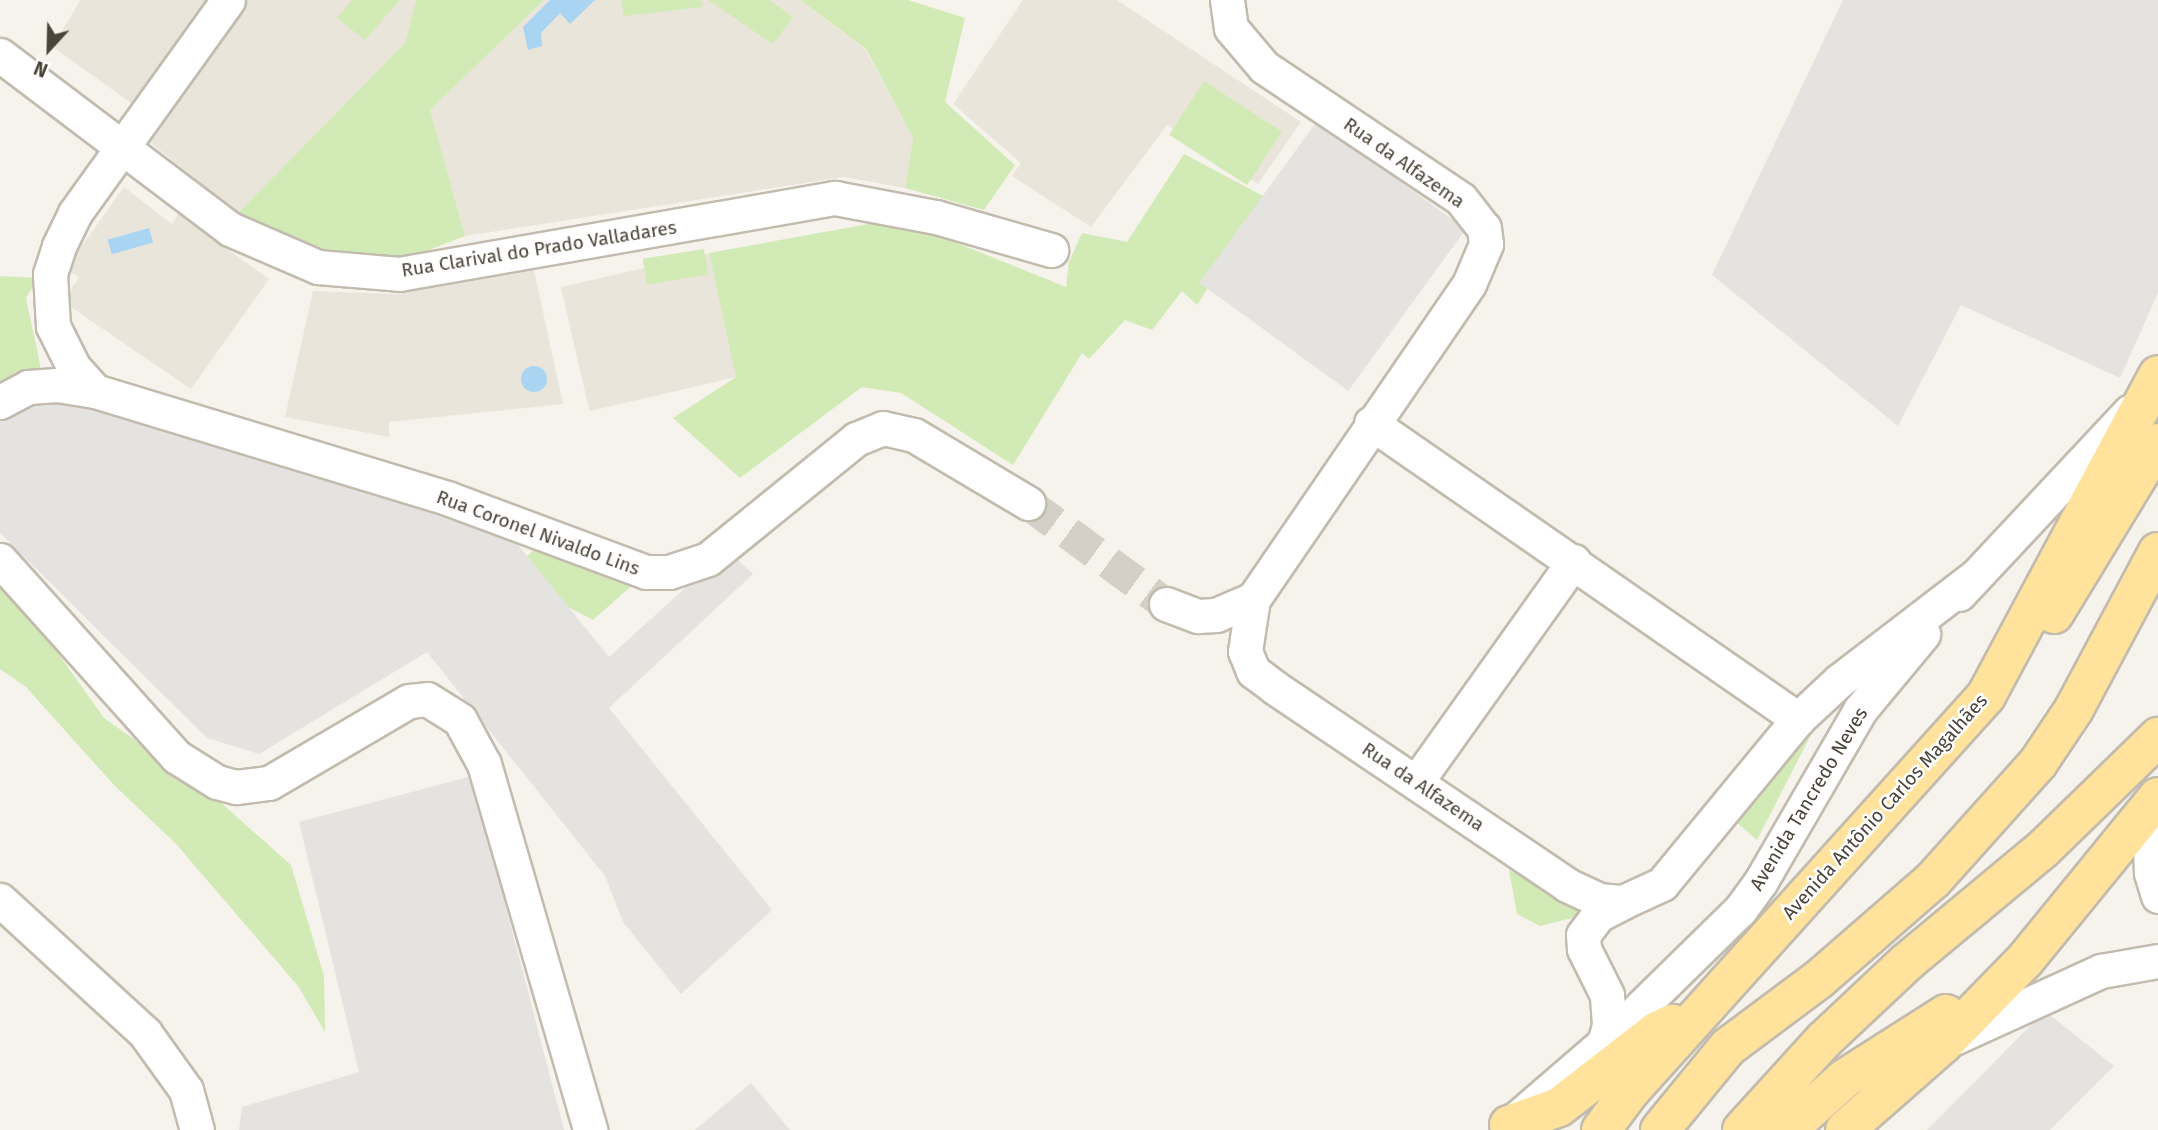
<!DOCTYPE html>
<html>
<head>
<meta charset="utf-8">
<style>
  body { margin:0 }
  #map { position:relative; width:2158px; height:1130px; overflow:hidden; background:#f6f3ec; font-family:"Fira Sans",sans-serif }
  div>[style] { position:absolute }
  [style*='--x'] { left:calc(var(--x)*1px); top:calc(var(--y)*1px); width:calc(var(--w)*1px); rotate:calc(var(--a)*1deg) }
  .residential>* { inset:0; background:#eae5da; transform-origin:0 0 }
  .green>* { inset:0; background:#d2eab5; transform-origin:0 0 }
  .parking>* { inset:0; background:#e5e3e0; transform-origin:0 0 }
  .water>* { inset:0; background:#a9d4f2; transform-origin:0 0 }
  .round { border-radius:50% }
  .minor-tunnel>* { height:33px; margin-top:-16.5px; transform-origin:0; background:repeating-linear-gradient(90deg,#d4d0c8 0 33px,transparent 0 50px) }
  .roads { filter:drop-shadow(2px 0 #c2bbae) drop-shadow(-2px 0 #c2bbae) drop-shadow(0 2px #c2bbae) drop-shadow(0 -2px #c2bbae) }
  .minor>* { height:33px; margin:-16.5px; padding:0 16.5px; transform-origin:16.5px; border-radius:16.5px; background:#fff }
  .major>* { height:38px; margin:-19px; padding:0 19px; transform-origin:19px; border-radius:19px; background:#ffe39c }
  span { translate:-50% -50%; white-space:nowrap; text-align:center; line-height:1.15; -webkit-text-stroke:5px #fff; paint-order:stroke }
  .street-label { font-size:19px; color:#4b4439 }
  .north { position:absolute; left:14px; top:14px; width:70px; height:70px; -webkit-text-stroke:5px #fff; paint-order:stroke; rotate:202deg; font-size:19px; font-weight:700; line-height:28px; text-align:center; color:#4b4439 }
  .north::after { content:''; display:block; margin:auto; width:24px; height:32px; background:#4b4439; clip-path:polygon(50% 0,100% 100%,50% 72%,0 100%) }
</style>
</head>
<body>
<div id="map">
  <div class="residential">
    <div style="clip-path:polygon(80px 0,416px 0,405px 43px,238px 213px,147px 140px,135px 106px,53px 47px)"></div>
    <div style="clip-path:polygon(544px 0,800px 0,865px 49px,913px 138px,905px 188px,844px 177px,465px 236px,430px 110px)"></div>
    <div style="clip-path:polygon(1023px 0,1117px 0,1301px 122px,1258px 184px,1167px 125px,1091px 227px,1012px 176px,1021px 163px,953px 104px)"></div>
    <div style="clip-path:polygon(124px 187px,172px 224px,178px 214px,269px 279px,191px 389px,62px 301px,79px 278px,66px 268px)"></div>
    <div style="left:709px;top:253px;width:127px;height:152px;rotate:77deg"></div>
    <div style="clip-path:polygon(534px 270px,563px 404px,389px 422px,389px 437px,285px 417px,313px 291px,395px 294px)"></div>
  </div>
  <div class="green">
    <div style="clip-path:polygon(352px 0,400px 0,365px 40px,337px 18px)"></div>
    <div style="clip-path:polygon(416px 0,544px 0,430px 110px,465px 236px,411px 257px,333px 262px,238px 213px,405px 43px)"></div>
    <div style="clip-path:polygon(621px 0,701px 0,703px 7px,624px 16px)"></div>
    <div style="clip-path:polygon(708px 0,769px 0,793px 17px,773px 44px)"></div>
    <div style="clip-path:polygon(800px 0,908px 0,965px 18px,945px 102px,1015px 165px,984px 210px,905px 188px,913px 138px,866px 49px)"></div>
    <div style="left:1204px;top:81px;width:93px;height:64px;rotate:33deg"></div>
    <div style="clip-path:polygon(1184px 154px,1265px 197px,1197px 305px,1182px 291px,1152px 330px,1125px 320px,1089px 359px,1082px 353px,1013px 465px,901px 393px,862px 387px,740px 478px,673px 418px,736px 377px,709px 253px,874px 223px,915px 226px,1066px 287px,1069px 262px,1082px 233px,1127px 242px)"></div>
    <div style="left:704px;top:249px;width:26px;height:62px;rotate:81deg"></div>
    <div style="clip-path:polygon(0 276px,38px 278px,26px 298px,42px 374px,0 398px)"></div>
    <div style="clip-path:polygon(543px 543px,638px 580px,593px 620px,568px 607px,527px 556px)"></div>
    <div style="clip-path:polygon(0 583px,44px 634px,104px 718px,210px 793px,291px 865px,324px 976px,325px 1032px,298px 986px,176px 844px,113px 784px,26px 687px,0 669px)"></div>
    <div style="clip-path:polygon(1833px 692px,1757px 840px,1735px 821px)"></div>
    <div style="clip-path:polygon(1509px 870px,1589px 905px,1588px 914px,1540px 926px,1517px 914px)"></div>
  </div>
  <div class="parking">
    <div style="clip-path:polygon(1843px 0,2158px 0,2158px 293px,2120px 378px,1961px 305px,1898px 426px,1712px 275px)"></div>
    <div style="left:1317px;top:121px;width:184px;height:200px;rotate:36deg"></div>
    <div style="clip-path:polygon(56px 393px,526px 534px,518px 545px,609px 657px,727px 550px,753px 574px,609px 708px,772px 910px,681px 994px,623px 922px,605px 876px,427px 652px,259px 754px,207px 738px,0 533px,0 421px,12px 409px)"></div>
    <div style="clip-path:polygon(472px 776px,564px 1130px,239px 1130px,242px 1107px,359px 1072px,299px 822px)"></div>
    <div style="clip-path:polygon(2045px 1011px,2114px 1066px,2050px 1130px,1927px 1130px)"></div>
    <div style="clip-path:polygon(751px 1083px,790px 1130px,695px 1130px)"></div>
  </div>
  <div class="water">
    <div style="clip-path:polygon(550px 0,595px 0,570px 24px,560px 13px,541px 33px,542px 46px,528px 50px,523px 27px)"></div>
    <div style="left:149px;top:228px;width:15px;height:43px;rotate:74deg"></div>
    <div class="round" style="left:521px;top:366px;width:26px;height:26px"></div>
  </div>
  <div class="minor-tunnel">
    <div style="--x:1028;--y:503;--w:171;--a:36.2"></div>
  </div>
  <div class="roads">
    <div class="minor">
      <div style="--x:1227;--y:0;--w:28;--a:82"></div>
      <div style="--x:1231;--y:28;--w:51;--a:49.8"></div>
      <div style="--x:1264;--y:67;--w:237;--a:33.8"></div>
      <div style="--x:1461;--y:199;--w:37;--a:52"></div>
      <div style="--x:1484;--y:228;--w:16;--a:83"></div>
      <div style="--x:1486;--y:244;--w:43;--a:113"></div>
      <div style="--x:1469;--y:284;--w:382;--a:124.4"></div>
      <div style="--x:1253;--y:599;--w:53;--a:98.7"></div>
      <div style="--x:1245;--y:651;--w:22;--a:68"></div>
      <div style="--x:1253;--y:671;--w:26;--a:37"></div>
      <div style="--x:1274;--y:687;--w:354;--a:34"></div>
      <div style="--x:1567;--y:885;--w:35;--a:25"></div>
      <div style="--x:1599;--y:900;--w:24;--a:5"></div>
      <div style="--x:1623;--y:902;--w:43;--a:-24.8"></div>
      <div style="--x:1662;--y:884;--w:214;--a:-50.5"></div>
      <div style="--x:1798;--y:719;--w:57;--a:-42.9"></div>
      <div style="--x:1840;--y:680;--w:169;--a:-37.5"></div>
      <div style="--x:0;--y:55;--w:288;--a:37.1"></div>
      <div style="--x:230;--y:229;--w:96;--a:23.4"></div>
      <div style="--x:318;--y:267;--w:81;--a:4.9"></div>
      <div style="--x:399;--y:274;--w:443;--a:-9.9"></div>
      <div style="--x:835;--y:198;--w:103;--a:10.7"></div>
      <div style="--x:936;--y:217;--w:120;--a:16"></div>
      <div style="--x:95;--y:391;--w:31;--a:-132"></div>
      <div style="--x:74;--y:368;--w:47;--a:-116.6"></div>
      <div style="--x:53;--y:326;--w:52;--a:-93.3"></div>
      <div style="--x:50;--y:274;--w:29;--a:-72"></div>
      <div style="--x:59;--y:246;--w:37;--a:-64"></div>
      <div style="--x:75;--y:213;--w:262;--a:-54.3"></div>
      <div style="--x:0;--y:402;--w:32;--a:-28"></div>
      <div style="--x:28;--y:387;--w:29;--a:-4"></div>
      <div style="--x:57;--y:385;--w:38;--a:9"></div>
      <div style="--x:95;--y:391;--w:368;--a:16.9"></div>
      <div style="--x:447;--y:498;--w:212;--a:20.4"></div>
      <div style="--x:646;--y:572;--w:23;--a:0"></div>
      <div style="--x:669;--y:572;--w:41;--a:-18.4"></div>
      <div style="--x:708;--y:559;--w:191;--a:-39"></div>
      <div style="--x:856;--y:439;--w:29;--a:-22"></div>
      <div style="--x:883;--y:428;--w:32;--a:13"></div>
      <div style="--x:914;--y:435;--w:133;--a:30.8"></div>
      <div style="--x:1371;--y:423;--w:520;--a:34.73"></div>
      <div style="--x:0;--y:560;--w:265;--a:48.1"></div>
      <div style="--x:177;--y:757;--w:47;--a:32"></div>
      <div style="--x:217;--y:782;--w:20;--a:15"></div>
      <div style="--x:236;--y:787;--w:33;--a:-7"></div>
      <div style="--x:269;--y:783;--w:162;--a:-30.4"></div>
      <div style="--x:409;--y:701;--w:18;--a:-6"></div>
      <div style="--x:427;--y:699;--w:39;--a:32"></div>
      <div style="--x:460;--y:720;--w:50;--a:61.4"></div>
      <div style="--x:484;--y:764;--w:381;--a:73.8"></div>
      <div style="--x:1959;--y:594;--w:250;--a:-46.9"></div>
      <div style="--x:1166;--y:604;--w:34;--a:21"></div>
      <div style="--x:1198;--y:616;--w:18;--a:-3"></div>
      <div style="--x:1216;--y:615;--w:40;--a:-23.4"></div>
      <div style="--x:1417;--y:781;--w:270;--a:-54.5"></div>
      <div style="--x:2158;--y:806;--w:40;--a:102"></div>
      <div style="--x:2150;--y:845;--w:28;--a:88"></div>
      <div style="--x:2151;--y:873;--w:24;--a:73"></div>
      <div style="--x:0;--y:900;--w:197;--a:42.5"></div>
      <div style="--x:145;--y:1033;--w:70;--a:54.3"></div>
      <div style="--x:186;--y:1090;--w:41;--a:74.6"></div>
      <div style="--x:1954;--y:1038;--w:162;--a:-24.5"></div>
      <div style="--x:2101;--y:971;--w:58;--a:-10"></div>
      <div style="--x:1604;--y:1043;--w:19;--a:-74"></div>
      <div style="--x:1609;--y:1025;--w:30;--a:-94"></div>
      <div style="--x:1607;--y:995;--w:51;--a:-116.6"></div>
      <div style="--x:1584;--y:949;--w:14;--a:-94"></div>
      <div style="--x:1583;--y:935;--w:25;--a:-53"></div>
      <div style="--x:1598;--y:915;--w:28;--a:-27"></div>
      <div style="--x:1516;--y:1119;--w:116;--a:-40.8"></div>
      <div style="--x:1604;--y:1043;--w:190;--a:-44.4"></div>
      <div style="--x:1740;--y:910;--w:36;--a:-54"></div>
      <div style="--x:1761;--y:881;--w:198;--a:-59.9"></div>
      <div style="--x:1860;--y:710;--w:99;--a:-50.3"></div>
    </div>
    <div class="major">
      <div style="--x:2054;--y:614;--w:200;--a:-58.7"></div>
      <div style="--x:1509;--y:1125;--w:53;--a:-19.8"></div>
      <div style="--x:1559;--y:1107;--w:124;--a:-37.8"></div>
      <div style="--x:1657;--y:1031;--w:17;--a:-25"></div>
      <div style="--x:1601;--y:1130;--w:49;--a:-53.4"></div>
      <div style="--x:1630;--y:1091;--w:532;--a:-47.97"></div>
      <div style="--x:1986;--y:696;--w:364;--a:-61.8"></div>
      <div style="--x:1660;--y:1130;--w:107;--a:-50.7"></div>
      <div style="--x:1728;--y:1047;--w:112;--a:-36.7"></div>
      <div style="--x:1818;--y:980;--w:152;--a:-41"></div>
      <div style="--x:1933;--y:880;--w:157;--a:-48.1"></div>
      <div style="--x:2038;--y:763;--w:65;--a:-56.3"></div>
      <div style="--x:2074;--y:709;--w:178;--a:-61.9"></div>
      <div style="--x:1742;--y:1130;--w:122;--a:-47.7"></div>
      <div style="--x:1824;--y:1040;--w:114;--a:-43.2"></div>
      <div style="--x:1907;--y:962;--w:177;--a:-39.7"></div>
      <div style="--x:2043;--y:849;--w:161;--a:-44.2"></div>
      <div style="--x:1787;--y:1130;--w:76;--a:-41.8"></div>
      <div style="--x:1844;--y:1079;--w:121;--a:-32.5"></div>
      <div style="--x:1845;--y:1130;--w:130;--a:-41.3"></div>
      <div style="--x:1943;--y:1044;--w:117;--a:-45.7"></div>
      <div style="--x:2025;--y:960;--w:210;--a:-50.8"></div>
    </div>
  </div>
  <div class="street-label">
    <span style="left:1404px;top:163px;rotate:35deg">Rua da Alfazema</span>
    <span style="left:539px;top:249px;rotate:-9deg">Rua Clarival do Prado Valladares</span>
    <span style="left:538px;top:533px;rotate:20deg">Rua Coronel Nivaldo Lins</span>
    <span style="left:1423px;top:787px;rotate:34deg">Rua da Alfazema</span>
    <span style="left:1809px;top:799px;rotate:-59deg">Avenida Tancredo Neves</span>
    <span style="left:1885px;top:807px;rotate:-48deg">Avenida Antônio Carlos Magalhães</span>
  </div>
  <div class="north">N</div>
</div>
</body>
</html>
